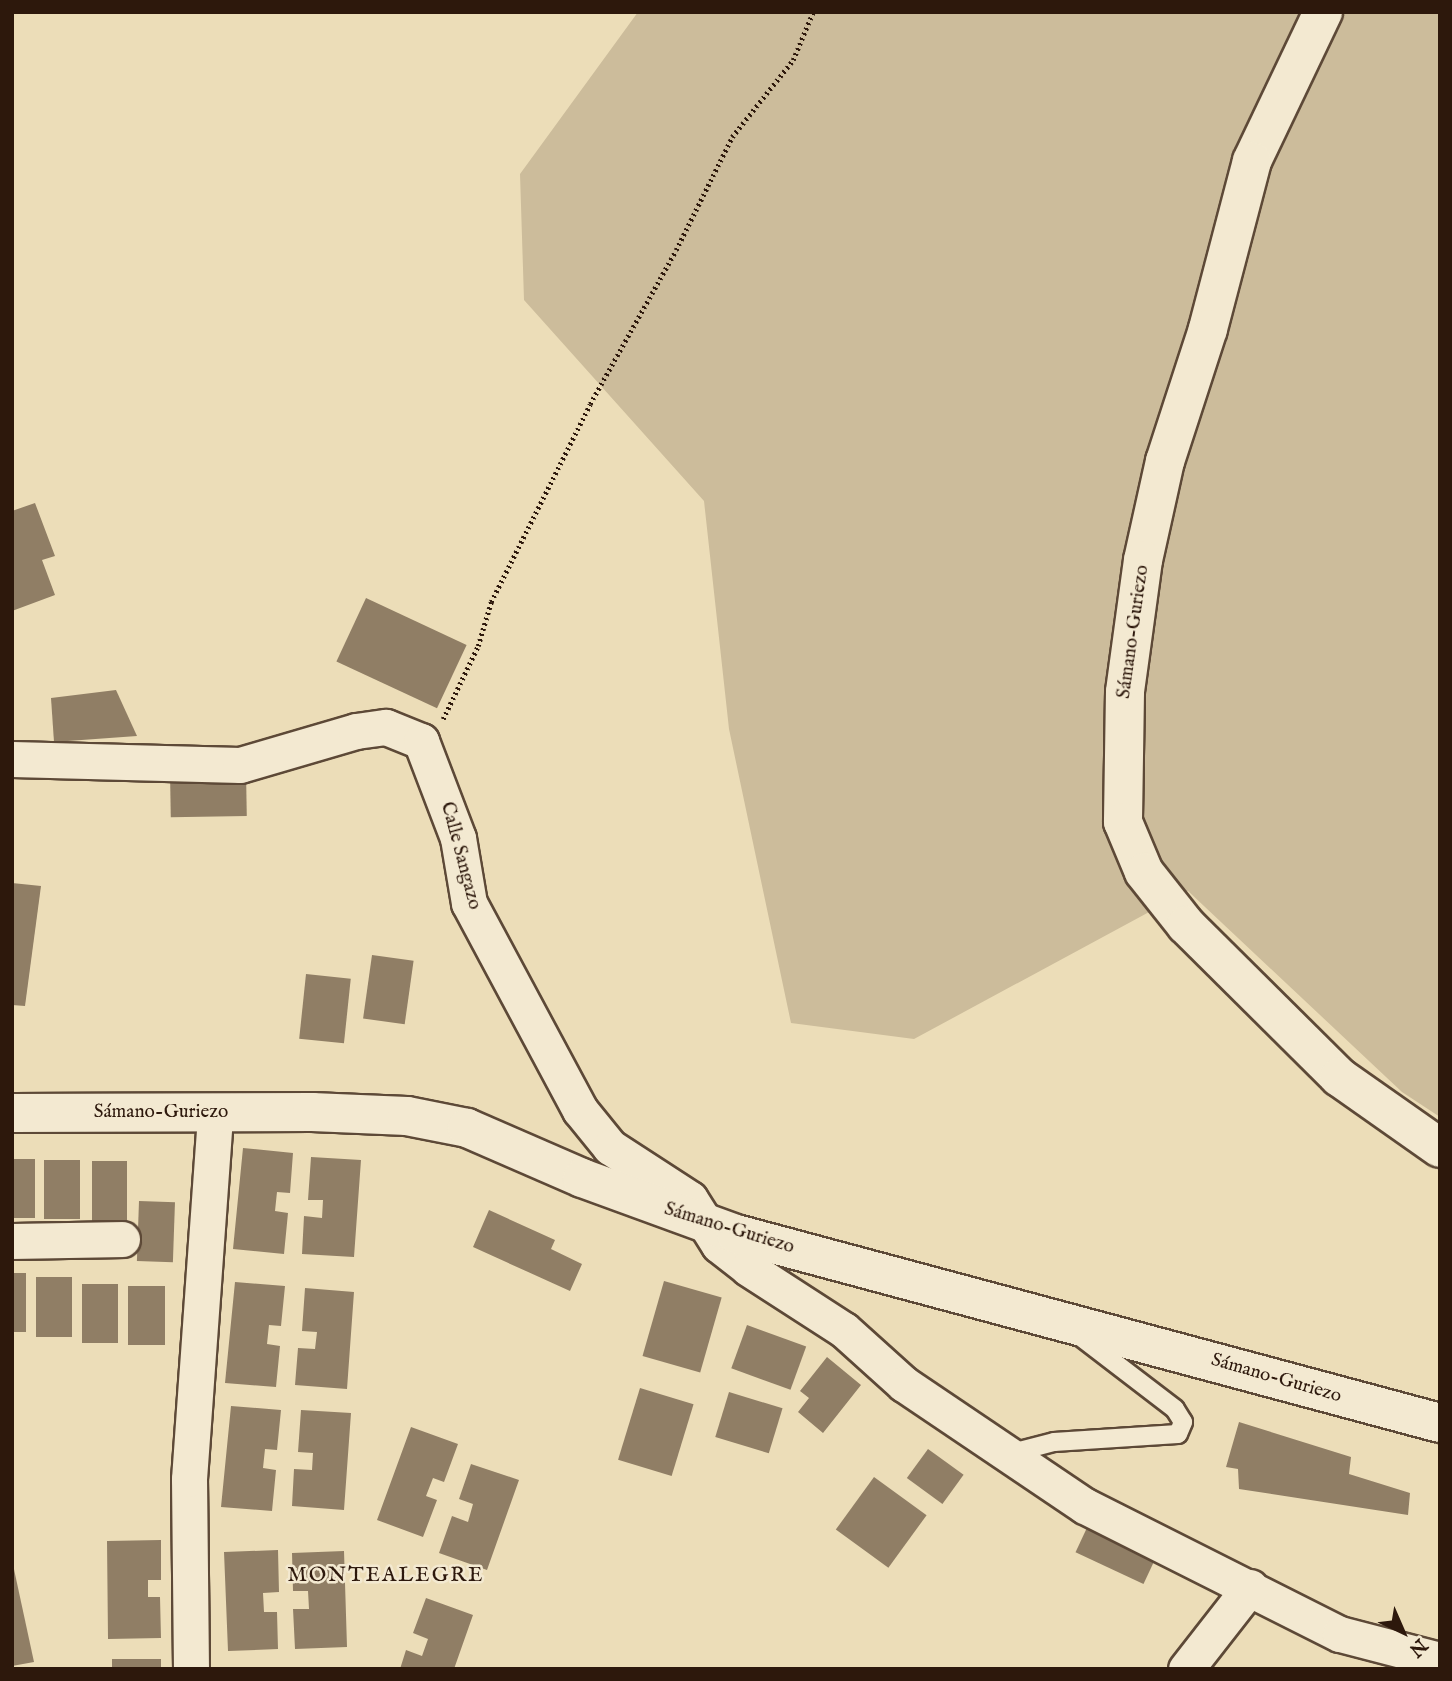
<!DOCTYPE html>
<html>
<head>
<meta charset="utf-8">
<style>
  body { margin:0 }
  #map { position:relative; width:1452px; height:1681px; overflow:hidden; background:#ecddb8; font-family:"IM FELL English",serif }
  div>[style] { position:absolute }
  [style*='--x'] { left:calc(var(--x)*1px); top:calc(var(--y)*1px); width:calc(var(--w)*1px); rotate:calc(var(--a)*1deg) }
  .green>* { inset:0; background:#ccbc9b }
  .building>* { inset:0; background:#907e65; transform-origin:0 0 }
  .path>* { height:4.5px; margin-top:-2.25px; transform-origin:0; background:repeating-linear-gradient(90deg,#2d180c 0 2px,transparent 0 5.5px) }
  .roads { filter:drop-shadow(2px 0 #5d4937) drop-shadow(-2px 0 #5d4937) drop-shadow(0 2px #5d4937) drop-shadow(0 -2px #5d4937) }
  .service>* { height:18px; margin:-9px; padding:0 9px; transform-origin:9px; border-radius:9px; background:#f3e9d1 }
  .minor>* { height:35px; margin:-17.5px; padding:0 17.5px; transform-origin:17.5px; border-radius:17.5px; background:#f3e9d1 }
  .tertiary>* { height:38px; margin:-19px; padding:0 19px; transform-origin:19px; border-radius:19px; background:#f3e9d1 }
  span { translate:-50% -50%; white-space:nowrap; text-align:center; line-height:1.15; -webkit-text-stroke:5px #f3e9d1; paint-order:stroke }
  .street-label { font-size:19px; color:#2d180c }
  .neighbourhood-label { font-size:21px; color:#2d180c; letter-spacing:2px }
  .frame { position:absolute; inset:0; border:14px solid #2d180c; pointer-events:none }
  .north { position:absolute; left:1368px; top:1597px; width:70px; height:70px; -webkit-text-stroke:5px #f3e9d1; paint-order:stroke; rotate:136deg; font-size:19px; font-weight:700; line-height:28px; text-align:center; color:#2d180c }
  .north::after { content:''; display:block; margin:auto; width:24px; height:32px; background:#2d180c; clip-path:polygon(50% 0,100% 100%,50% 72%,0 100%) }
</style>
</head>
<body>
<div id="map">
  <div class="green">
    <div style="clip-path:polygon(638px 12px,1440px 12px,1440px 1117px,1402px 1092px,1188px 891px,914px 1039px,791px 1023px,729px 729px,704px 501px,524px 300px,520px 174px)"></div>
  </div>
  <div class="building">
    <div style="clip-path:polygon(35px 503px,55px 556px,42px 560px,55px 595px,12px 611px,12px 511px)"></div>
    <div style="left:366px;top:598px;width:111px;height:70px;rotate:25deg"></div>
    <div style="clip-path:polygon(116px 690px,137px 736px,54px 742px,51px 698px)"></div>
    <div style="left:246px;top:771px;width:45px;height:76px;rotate:89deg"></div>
    <div style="clip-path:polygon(12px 883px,41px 886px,25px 1006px,12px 1005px)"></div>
    <div style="left:372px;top:955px;width:42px;height:64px;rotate:8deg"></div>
    <div style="left:306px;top:974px;width:45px;height:65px;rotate:6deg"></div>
    <div style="clip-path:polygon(243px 1148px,293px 1153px,290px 1193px,277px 1192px,275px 1211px,288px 1213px,284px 1254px,233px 1249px)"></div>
    <div style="clip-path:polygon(311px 1157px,361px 1160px,354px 1257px,302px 1254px,304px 1216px,322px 1218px,323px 1200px,308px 1200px)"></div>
    <div style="left:12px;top:1159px;width:23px;height:59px"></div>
    <div style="left:44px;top:1160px;width:36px;height:59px"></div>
    <div style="left:92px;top:1161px;width:35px;height:60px"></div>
    <div style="left:139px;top:1201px;width:36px;height:60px;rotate:2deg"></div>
    <div style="clip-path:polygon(489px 1210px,555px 1240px,551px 1249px,582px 1264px,570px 1291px,473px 1247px)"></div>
    <div style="left:12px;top:1273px;width:14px;height:59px"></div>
    <div style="left:36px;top:1277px;width:36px;height:60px"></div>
    <div style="left:664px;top:1281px;width:60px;height:78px;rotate:16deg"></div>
    <div style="clip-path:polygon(235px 1282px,285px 1286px,281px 1326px,269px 1325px,267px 1344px,280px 1346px,276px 1387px,225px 1383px)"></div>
    <div style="left:82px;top:1284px;width:36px;height:59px"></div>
    <div style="left:128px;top:1286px;width:37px;height:59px"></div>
    <div style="clip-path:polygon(305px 1288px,354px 1292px,347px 1389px,295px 1385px,298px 1348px,315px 1349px,317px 1332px,302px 1331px)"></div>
    <div style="left:747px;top:1325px;width:63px;height:46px;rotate:20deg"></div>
    <div style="clip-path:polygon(827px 1357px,861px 1385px,823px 1433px,798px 1412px,809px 1398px,800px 1391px)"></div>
    <div style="left:640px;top:1388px;width:56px;height:75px;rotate:17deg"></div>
    <div style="left:729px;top:1392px;width:56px;height:47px;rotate:17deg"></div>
    <div style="clip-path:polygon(231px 1406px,281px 1410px,277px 1450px,265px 1449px,263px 1468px,276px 1470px,272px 1511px,221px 1507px)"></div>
    <div style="clip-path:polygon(301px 1410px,351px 1413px,344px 1510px,292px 1506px,294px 1469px,312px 1470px,313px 1453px,298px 1452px)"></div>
    <div style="clip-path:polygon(1239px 1422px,1351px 1457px,1349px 1474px,1410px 1493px,1408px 1515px,1239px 1489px,1238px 1469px,1226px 1467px)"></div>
    <div style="clip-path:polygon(411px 1427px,458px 1444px,444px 1482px,433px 1478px,426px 1496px,437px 1500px,423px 1537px,377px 1520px)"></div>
    <div style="left:928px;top:1449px;width:44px;height:36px;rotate:36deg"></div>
    <div style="clip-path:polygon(471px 1464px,519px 1480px,487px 1570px,439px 1553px,452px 1516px,468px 1522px,473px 1504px,459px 1499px)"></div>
    <div style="left:874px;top:1477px;width:65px;height:65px;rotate:36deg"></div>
    <div style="left:1092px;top:1517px;width:75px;height:39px;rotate:25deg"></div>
    <div style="clip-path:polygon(161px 1540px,161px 1580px,148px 1580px,148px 1597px,160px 1597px,161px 1638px,108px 1639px,107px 1541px)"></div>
    <div style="clip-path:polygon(278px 1550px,279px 1592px,263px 1593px,264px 1612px,277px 1612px,278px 1649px,228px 1651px,224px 1552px)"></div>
    <div style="clip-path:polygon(344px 1551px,347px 1647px,295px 1649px,293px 1609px,309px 1609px,308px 1591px,293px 1591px,292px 1553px)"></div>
    <div style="clip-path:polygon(12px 1560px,34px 1662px,12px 1666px)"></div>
    <div style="clip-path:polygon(426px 1598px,473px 1615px,454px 1669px,400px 1669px,406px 1650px,422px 1656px,428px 1639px,413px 1633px)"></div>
    <div style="left:112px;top:1659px;width:49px;height:10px"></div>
  </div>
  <div class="path">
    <div style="--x:443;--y:719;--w:81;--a:-64.4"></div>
    <div style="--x:478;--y:646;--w:46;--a:-73.5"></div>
    <div style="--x:491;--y:602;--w:221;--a:-63.4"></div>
    <div style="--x:590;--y:404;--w:176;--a:-60.8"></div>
    <div style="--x:676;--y:250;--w:126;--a:-63.6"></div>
    <div style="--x:732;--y:137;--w:98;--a:-51.6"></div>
    <div style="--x:793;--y:60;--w:52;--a:-67.4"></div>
  </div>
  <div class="roads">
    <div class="service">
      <div style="--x:1008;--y:1454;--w:48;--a:-14.6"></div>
      <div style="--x:1054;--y:1442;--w:124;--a:-3.7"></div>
      <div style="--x:1178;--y:1434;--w:13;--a:-67"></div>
      <div style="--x:1183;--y:1422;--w:15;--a:-122"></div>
      <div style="--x:1175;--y:1409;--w:117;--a:-142.6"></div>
    </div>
    <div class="minor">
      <div style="--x:12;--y:759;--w:228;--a:1.5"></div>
      <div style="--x:240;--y:765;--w:121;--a:-16.3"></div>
      <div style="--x:356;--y:731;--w:30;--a:-8"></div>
      <div style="--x:386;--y:727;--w:38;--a:22"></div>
      <div style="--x:421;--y:741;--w:104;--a:69.1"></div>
      <div style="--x:458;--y:838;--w:66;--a:80.4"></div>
      <div style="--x:469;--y:903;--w:235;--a:61.8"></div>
      <div style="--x:580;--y:1110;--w:48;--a:51"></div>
      <div style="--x:610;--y:1147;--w:95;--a:33"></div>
      <div style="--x:690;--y:1199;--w:54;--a:57.8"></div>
      <div style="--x:719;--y:1245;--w:37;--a:38"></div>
      <div style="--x:748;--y:1268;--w:114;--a:32.9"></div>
      <div style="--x:844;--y:1330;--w:81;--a:42"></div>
      <div style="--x:904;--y:1384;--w:218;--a:34"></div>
      <div style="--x:1085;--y:1506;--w:285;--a:26.7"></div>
      <div style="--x:1340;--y:1634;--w:103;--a:14.6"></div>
      <div style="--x:12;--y:1241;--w:110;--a:-1"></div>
      <div style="--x:191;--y:1669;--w:190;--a:-90.6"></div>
      <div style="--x:189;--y:1479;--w:367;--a:-85.9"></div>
      <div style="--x:1186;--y:1669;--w:104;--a:-52"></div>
    </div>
    <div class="tertiary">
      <div style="--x:1323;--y:12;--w:165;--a:115.5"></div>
      <div style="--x:1252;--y:161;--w:174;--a:104.7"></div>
      <div style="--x:1208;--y:329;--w:139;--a:108"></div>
      <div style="--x:1165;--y:461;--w:101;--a:102.5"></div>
      <div style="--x:1143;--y:560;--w:133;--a:97.8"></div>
      <div style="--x:1125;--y:692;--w:130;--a:90.9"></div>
      <div style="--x:1123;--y:822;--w:54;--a:67.2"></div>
      <div style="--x:1144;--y:872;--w:68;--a:51.6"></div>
      <div style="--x:1186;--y:925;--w:216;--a:44.8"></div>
      <div style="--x:1339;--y:1077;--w:123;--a:35.1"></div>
      <div style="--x:12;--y:1113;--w:300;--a:-0.2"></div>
      <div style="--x:312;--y:1112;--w:95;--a:2.4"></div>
      <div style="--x:407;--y:1116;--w:61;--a:11.3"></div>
      <div style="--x:467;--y:1128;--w:125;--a:23.5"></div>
      <div style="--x:582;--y:1178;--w:164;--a:20"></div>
      <div style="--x:736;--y:1234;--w:729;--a:15.03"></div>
    </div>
  </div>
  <div class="street-label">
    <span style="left:1134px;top:632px;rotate:-82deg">Sámano-Guriezo</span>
    <span style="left:460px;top:856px;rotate:75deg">Calle Sangazo</span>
    <span style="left:161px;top:1113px">Sámano-Guriezo</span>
    <span style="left:729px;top:1229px;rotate:17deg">Sámano-Guriezo</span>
    <span style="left:1276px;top:1379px;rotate:16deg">Sámano-Guriezo</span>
  </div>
  <div class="neighbourhood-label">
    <span style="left:386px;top:1576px">MONTEALEGRE</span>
  </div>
  <div class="frame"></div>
  <div class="north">N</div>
</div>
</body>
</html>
